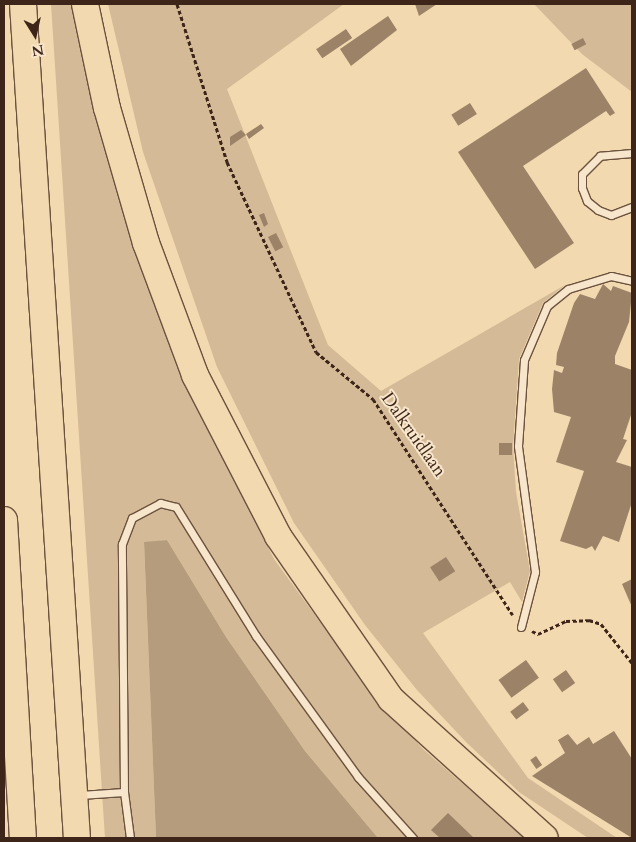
<!DOCTYPE html>
<html>
<head>
<meta charset="utf-8">
<style>
  body { margin:0 }
  #map { position:relative; width:636px; height:842px; overflow:hidden; background:#f3d9af; font-family:Cardo,serif }
  div>[style] { position:absolute }
  [style*='--x'] { left:calc(var(--x)*1px); top:calc(var(--y)*1px); width:calc(var(--w)*1px); rotate:calc(var(--a)*1deg) }
  .green>* { inset:0; background:#d4ba96 }
  .water>* { inset:0; background:#b59c7c }
  .building>* { inset:0; background:#9c8367; transform-origin:0 0 }
  .path>* { height:3px; margin-top:-1.5px; transform-origin:0; background:repeating-linear-gradient(90deg,#3e2519 0 4px,transparent 0 6.5px) }
  .roads { filter:drop-shadow(1px 0 #6b523e) drop-shadow(-1px 0 #6b523e) drop-shadow(0 1px #6b523e) drop-shadow(0 -1px #6b523e) }
  .lane>* { height:7px; margin:-3.5px; padding:0 3.5px; transform-origin:3.5px; border-radius:3.5px; background:#f7e6cb }
  .highway>* { height:26px; margin:-13px; padding:0 13px; transform-origin:13px; border-radius:13px; background:#f3d9af }
  span { translate:-50% -50%; white-space:nowrap; text-align:center; line-height:1.15; -webkit-text-stroke:4px #f7e6cb; paint-order:stroke }
  .street-label { font-size:18px; color:#3e2519 }
  .frame { position:absolute; inset:0; border:5px solid #3e2519; pointer-events:none }
  .north { position:absolute; left:10px; top:10px; width:50px; height:50px; -webkit-text-stroke:4px #f7e6cb; paint-order:stroke; rotate:170deg; font-size:14px; font-weight:700; line-height:20px; text-align:center; color:#3e2519 }
  .north::after { content:''; display:block; margin:auto; width:18px; height:22px; background:#3e2519; clip-path:polygon(50% 0,100% 100%,50% 72%,0 100%) }
</style>
</head>
<body>
<div id="map">
  <div class="green">
    <div style="clip-path:polygon(51px 4px,77px 4px,196px 402px,274px 559px,369px 689px,423px 749px,525px 838px,378px 838px,305px 751px,226px 637px,167px 540px,144px 543px,156px 838px,105px 838px)"></div>
    <div style="clip-path:polygon(108px 4px,344px 4px,227px 89px,328px 345px,381px 391px,565px 285px,543px 303px,519px 359px,513px 446px,516px 492px,530px 571px,522px 602px,510px 582px,423px 633px,528px 778px,617px 838px,588px 838px,519px 792px,466px 742px,417px 690px,365px 625px,294px 523px,217px 367px,143px 152px)"></div>
    <div style="clip-path:polygon(534px 4px,632px 4px,632px 92px,582px 54px)"></div>
  </div>
  <div class="water">
    <div style="clip-path:polygon(167px 540px,226px 637px,305px 751px,378px 838px,156px 838px,144px 542px)"></div>
  </div>
  <div class="building">
    <div style="clip-path:polygon(415px 4px,437px 4px,419px 16px)"></div>
    <div style="clip-path:polygon(388px 16px,397px 30px,351px 66px,340px 49px)"></div>
    <div style="left:346px;top:29px;width:11px;height:36px;rotate:56deg"></div>
    <div style="left:583px;top:38px;width:7px;height:13px;rotate:63deg"></div>
    <div style="clip-path:polygon(586px 68px,615px 113px,610px 116px,606px 111px,523px 166px,574px 243px,535px 269px,458px 152px)"></div>
    <div style="left:470px;top:103px;width:13px;height:22px;rotate:58deg"></div>
    <div style="clip-path:polygon(261px 124px,264px 128px,249px 139px,246px 134px)"></div>
    <div style="clip-path:polygon(241px 130px,246px 135px,230px 146px,230px 137px)"></div>
    <div style="clip-path:polygon(264px 213px,268px 224px,264px 227px,259px 215px)"></div>
    <div style="left:276px;top:233px;width:16px;height:9px;rotate:63deg"></div>
    <div style="clip-path:polygon(603px 284px,611px 291px,613px 286px,632px 293px,629px 322px,615px 356px,615px 364px,632px 370px,632px 412px,623px 439px,627px 440px,616px 462px,632px 467px,632px 502px,619px 542px,603px 536px,595px 551px,592px 546px,586px 549px,560px 541px,584px 471px,556px 462px,571px 417px,554px 412px,552px 389px,554px 370px,562px 373px,564px 367px,556px 365px,557px 353px,574px 303px,580px 294px,595px 299px)"></div>
    <div style="left:512px;top:443px;width:12px;height:13px;rotate:90deg"></div>
    <div style="left:446px;top:557px;width:17px;height:19px;rotate:57deg"></div>
    <div style="clip-path:polygon(632px 579px,632px 607px,622px 584px)"></div>
    <div style="left:526px;top:660px;width:22px;height:34px;rotate:54deg"></div>
    <div style="left:566px;top:670px;width:16px;height:16px;rotate:55deg"></div>
    <div style="left:523px;top:702px;width:10px;height:16px;rotate:53deg"></div>
    <div style="clip-path:polygon(614px 731px,632px 759px,632px 838px,532px 776px,565px 753px,558px 740px,568px 734px,577px 745px,589px 737px,593px 744px)"></div>
    <div style="left:536px;top:756px;width:11px;height:7px;rotate:56deg"></div>
    <div style="clip-path:polygon(448px 813px,474px 838px,440px 838px,431px 830px)"></div>
  </div>
  <div class="path">
    <div style="--x:177;--y:4;--w:166;--a:72.4"></div>
    <div style="--x:227;--y:162;--w:210;--a:64.9"></div>
    <div style="--x:316;--y:352;--w:74;--a:39.5"></div>
    <div style="--x:373;--y:399;--w:257;--a:57.1"></div>
    <div style="--x:532;--y:631;--w:7;--a:27"></div>
    <div style="--x:538;--y:634;--w:31;--a:-25"></div>
    <div style="--x:566;--y:621;--w:23;--a:-2"></div>
    <div style="--x:589;--y:620;--w:13;--a:18"></div>
    <div style="--x:601;--y:624;--w:50;--a:51.5"></div>
  </div>
  <div class="roads">
    <div class="lane">
      <div style="--x:632;--y:153;--w:32;--a:175"></div>
      <div style="--x:600;--y:156;--w:25;--a:135"></div>
      <div style="--x:582;--y:174;--w:14;--a:90"></div>
      <div style="--x:582;--y:188;--w:14;--a:69"></div>
      <div style="--x:587;--y:201;--w:14;--a:39"></div>
      <div style="--x:598;--y:210;--w:14;--a:21"></div>
      <div style="--x:611;--y:215;--w:22;--a:-21"></div>
      <div style="--x:521;--y:627;--w:57;--a:-75.7"></div>
      <div style="--x:535;--y:572;--w:127;--a:-97.7"></div>
      <div style="--x:518;--y:446;--w:86;--a:-86"></div>
      <div style="--x:524;--y:360;--w:59;--a:-66.9"></div>
      <div style="--x:547;--y:306;--w:27;--a:-39"></div>
      <div style="--x:568;--y:289;--w:45;--a:-16.8"></div>
      <div style="--x:611;--y:276;--w:22;--a:13"></div>
      <div style="--x:80;--y:795;--w:44;--a:-3.9"></div>
      <div style="--x:130;--y:838;--w:46;--a:-97.4"></div>
      <div style="--x:124;--y:792;--w:248;--a:-90.5"></div>
      <div style="--x:122;--y:544;--w:28;--a:-69"></div>
      <div style="--x:132;--y:518;--w:32;--a:-28"></div>
      <div style="--x:160;--y:503;--w:16;--a:14"></div>
      <div style="--x:176;--y:507;--w:152;--a:58.2"></div>
      <div style="--x:256;--y:636;--w:174;--a:54.1"></div>
      <div style="--x:358;--y:777;--w:82;--a:48"></div>
    </div>
    <div class="highway">
      <div style="--x:23;--y:4;--w:836;--a:86.3"></div>
      <div style="--x:85;--y:4;--w:106;--a:78.1"></div>
      <div style="--x:107;--y:108;--w:141;--a:73.9"></div>
      <div style="--x:146;--y:243;--w:141;--a:69.6"></div>
      <div style="--x:195;--y:375;--w:181;--a:62.7"></div>
      <div style="--x:278;--y:536;--w:198;--a:55.3"></div>
      <div style="--x:391;--y:699;--w:207;--a:42.1"></div>
      <div style="--x:4;--y:520;--w:319;--a:86.6"></div>
    </div>
  </div>
  <div class="street-label">
    <span style="left:413px;top:435px;rotate:55deg">Dalkruidlaan</span>
  </div>
  <div class="frame"></div>
  <div class="north">N</div>
</div>
</body>
</html>
